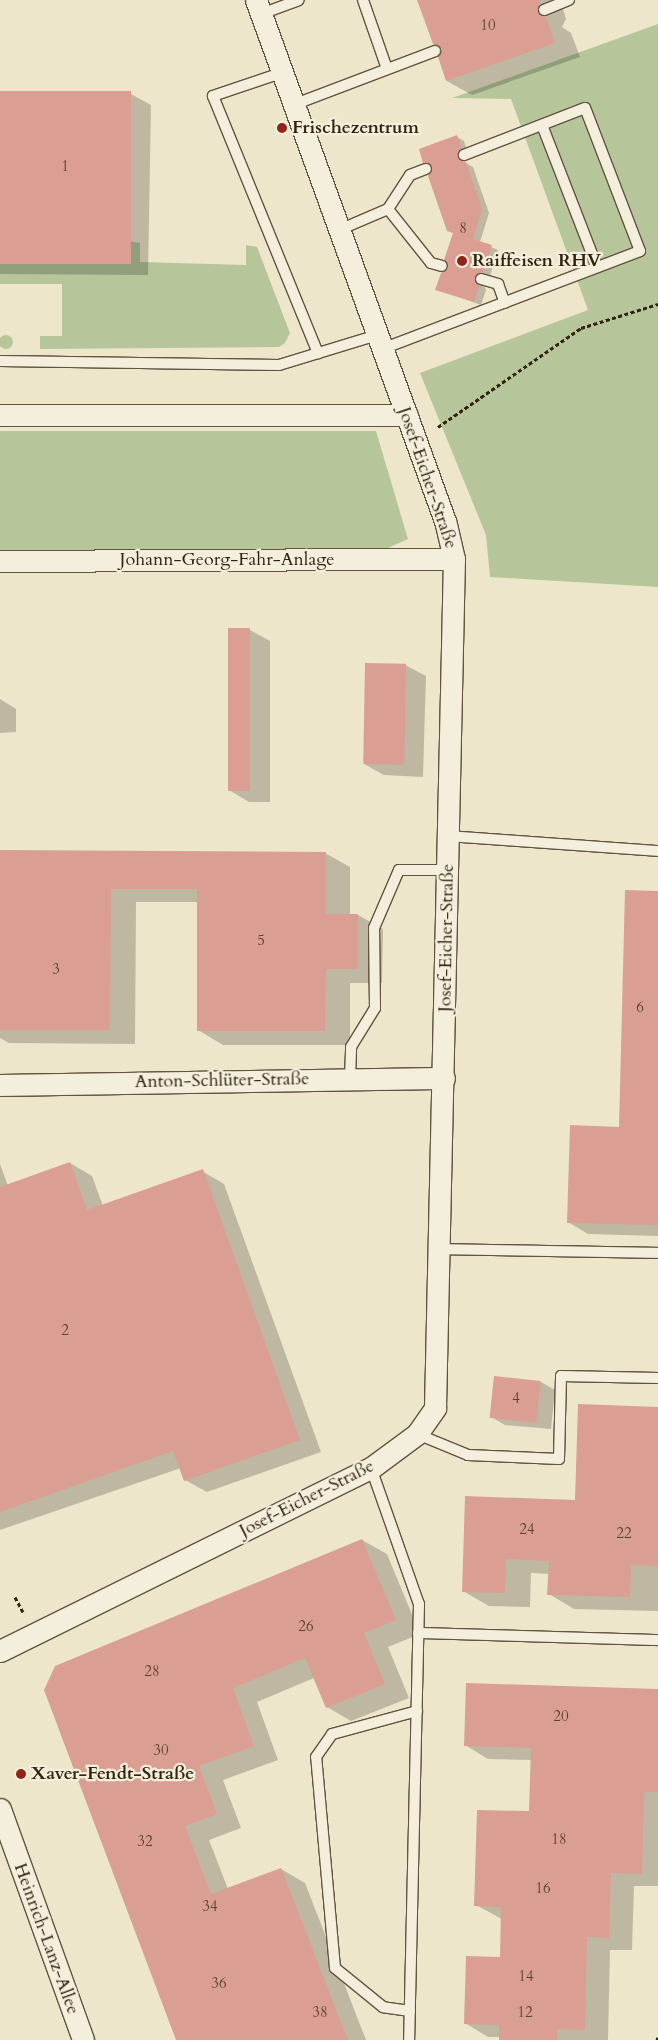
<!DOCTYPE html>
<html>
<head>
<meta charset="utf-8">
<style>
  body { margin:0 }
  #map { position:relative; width:658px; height:2040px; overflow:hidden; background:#eee6cb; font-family:Cardo,serif }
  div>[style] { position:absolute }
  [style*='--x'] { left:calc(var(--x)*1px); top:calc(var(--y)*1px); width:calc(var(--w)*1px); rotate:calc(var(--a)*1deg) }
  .green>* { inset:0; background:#b6c69a }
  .round { border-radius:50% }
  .shadow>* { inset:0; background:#0003 }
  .building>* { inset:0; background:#da9f92; transform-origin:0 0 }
  .path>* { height:3px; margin-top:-1.5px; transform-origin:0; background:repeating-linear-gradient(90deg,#322311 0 4px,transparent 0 6.5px) }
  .roads { filter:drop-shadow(1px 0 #615440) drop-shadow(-1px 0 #615440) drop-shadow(0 1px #615440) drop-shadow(0 -1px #615440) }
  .service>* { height:10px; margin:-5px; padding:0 5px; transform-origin:5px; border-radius:5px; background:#f4efdd }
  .minor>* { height:21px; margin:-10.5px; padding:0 10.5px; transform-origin:10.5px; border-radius:10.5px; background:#f4efdd }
  .dots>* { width:14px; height:14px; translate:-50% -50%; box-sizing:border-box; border:2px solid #f4efdd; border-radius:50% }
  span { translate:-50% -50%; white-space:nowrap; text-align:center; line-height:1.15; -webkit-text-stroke:4.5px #f4efdd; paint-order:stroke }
  .number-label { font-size:15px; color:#5c4231 }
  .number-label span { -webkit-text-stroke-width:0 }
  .poi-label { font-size:18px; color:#322311; font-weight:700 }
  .left { translate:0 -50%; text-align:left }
  .street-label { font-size:18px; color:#322311 }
</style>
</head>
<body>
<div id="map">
  <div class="green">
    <div style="clip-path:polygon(658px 24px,658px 587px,490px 577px,486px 535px,420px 373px,588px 310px,511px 99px,452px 98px)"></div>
    <div style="clip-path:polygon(129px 241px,140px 243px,140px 262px,246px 265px,246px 245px,257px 247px,290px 333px,285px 343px,279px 347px,40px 349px,40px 336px,62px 336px,62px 284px,0 284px,0 264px,128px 264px)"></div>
    <div class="round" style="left:-1px;top:335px;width:14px;height:14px"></div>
    <div style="clip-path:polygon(0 431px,376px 431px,408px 539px,388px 548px,349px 551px,0 550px)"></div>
  </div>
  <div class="shadow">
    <div style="clip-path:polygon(418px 0,560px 0,566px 19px,562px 27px,571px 33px,580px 57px,472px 95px,447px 81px,443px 49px)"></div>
    <div style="clip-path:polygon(0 92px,131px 94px,151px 105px,148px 275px,0 274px)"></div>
    <div style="clip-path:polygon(457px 137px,464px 141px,468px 153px,464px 162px,473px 167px,489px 213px,480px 242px,498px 250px,490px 276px,481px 281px,486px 290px,481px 305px,437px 289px,450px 269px,454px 234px,448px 230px)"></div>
    <div style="clip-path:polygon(250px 630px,270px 641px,270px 802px,249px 802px,229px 790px)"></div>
    <div style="clip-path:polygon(405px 665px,426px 676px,423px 777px,384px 775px,364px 764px)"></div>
    <div style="clip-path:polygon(0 699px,16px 709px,16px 732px,0 733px)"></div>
    <div style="clip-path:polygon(0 852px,325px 853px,350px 867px,350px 915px,358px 915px,383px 929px,382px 983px,350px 983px,350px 1045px,223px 1045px,198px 1030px,198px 902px,136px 902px,135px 1044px,9px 1043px,0 1038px)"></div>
    <div style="clip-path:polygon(658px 892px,658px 1236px,588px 1234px,568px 1222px,620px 1128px)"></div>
    <div style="clip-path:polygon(70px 1163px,92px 1176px,103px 1206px,202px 1171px,224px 1184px,321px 1452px,207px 1492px,185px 1480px,181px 1468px,0 1530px,0 1164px,8px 1186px)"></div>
    <div style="clip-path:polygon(541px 1382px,555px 1390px,551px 1429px,505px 1425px,491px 1417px)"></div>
    <div style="clip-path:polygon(658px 1408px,658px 1611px,574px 1609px,549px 1594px,550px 1574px,531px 1573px,530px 1607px,489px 1606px,463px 1591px,576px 1501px)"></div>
    <div style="clip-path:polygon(362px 1540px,387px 1554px,420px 1634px,388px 1647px,409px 1698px,351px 1721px,327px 1707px,314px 1678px,257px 1702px,278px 1760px,223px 1780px,241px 1828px,209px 1840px,228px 1889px,281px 1869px,305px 1883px,366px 2040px,177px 2040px,45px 1690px)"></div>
    <div style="clip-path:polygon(658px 1690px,658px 1886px,634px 1886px,632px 1950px,610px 1950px,608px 2040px,500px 2040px,500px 2037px,488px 2037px,465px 2023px,501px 1958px,502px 1919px,476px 1905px,530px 1812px,532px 1760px,488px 1759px,465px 1745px)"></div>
  </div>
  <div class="building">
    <div style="clip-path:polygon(417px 0,540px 0,538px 12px,546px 17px,555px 43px,446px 81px,438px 57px,442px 49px,433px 44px)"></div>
    <div style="left:0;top:91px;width:131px;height:173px"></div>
    <div style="clip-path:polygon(457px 135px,462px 149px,457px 157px,466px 162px,482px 209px,473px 239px,492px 245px,483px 272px,475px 277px,479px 286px,474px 302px,435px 290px,441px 273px,448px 268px,444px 260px,453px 233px,447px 231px,428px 176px,432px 166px,423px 163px,419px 149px)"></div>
    <div style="left:228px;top:628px;width:22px;height:163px"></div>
    <div style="left:365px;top:663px;width:41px;height:101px;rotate:1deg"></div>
    <div style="clip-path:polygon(0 850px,326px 852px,326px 914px,358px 914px,358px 969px,326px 969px,325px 1031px,197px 1031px,197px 889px,111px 889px,110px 1030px,0 1030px)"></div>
    <div style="clip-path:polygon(625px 890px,658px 891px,658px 1225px,567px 1223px,570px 1125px,619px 1127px)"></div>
    <div style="clip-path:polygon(70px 1162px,87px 1210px,203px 1169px,300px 1440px,184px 1481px,173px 1451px,0 1512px,0 1187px)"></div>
    <div style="left:494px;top:1376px;width:47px;height:42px;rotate:6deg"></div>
    <div style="clip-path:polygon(578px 1404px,658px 1407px,658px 1566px,631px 1565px,630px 1597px,547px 1595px,549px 1561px,506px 1559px,505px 1593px,462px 1592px,465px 1496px,575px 1500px)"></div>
    <div style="clip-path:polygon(362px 1539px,396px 1620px,364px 1633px,385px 1684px,326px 1708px,305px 1658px,233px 1688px,254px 1746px,199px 1766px,217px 1814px,185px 1826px,211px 1894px,281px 1868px,348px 2040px,176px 2040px,44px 1690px,55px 1666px)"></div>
    <div style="clip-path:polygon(466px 1683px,658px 1689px,658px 1792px,644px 1792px,642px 1874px,611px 1873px,609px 1938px,587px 1937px,585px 2030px,557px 2029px,557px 2040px,499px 2040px,499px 2025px,464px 2024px,466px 1956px,500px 1957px,501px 1907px,474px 1906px,477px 1810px,529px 1811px,531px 1748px,464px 1746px)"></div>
  </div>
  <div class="path">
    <div style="--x:438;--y:427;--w:174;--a:-34.7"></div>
    <div style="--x:581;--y:328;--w:81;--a:-17.3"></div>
    <div style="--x:15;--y:1597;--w:17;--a:62"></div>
    <div style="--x:657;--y:2040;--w:3;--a:-72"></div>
  </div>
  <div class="roads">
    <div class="service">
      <div style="--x:363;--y:0;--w:73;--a:70.8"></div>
      <div style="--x:544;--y:10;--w:27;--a:-22"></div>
      <div style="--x:261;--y:14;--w:40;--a:-20.2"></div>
      <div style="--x:281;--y:73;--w:72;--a:161.3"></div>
      <div style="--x:213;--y:96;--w:278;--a:67.8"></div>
      <div style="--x:293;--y:105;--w:152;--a:-20.8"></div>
      <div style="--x:542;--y:125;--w:152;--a:68.8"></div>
      <div style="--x:388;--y:209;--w:69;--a:51.5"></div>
      <div style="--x:431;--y:263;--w:11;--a:15"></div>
      <div style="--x:339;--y:230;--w:53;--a:-23.2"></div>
      <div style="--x:388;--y:209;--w:40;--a:-57.1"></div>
      <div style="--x:410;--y:175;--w:17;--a:-21"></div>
      <div style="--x:481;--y:279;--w:18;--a:16"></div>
      <div style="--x:498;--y:284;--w:20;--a:70"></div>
      <div style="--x:382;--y:349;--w:276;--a:-20.8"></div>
      <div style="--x:640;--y:251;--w:153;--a:-111"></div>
      <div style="--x:585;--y:108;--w:130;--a:158.8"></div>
      <div style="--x:0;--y:361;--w:279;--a:0.8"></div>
      <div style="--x:279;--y:365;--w:102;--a:-17"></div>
      <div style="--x:449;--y:836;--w:210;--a:4.1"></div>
      <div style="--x:350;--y:1079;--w:32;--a:-88"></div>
      <div style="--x:351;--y:1047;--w:46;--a:-58.4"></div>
      <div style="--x:375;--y:1008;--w:80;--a:-90.7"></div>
      <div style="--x:374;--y:928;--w:63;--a:-66.7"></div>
      <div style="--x:399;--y:870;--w:49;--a:0"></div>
      <div style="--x:439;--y:1249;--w:219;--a:1"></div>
      <div style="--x:417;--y:1434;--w:55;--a:22.4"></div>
      <div style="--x:468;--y:1455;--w:91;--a:2.5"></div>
      <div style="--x:559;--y:1459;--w:83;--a:-88.6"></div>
      <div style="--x:561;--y:1376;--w:97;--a:1.2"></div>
      <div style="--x:371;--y:1468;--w:144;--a:70.6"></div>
      <div style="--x:419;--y:1604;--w:436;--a:91.3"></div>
      <div style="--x:418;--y:1633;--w:240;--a:1.7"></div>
      <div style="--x:410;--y:2011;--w:27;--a:-172"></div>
      <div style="--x:383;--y:2007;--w:62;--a:-140.9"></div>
      <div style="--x:335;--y:1968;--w:212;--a:-95.1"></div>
      <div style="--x:316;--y:1757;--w:28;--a:-55"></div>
      <div style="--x:332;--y:1734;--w:88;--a:-15.1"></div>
    </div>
    <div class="minor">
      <div style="--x:0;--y:415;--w:407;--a:0"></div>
      <div style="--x:0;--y:561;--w:454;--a:-0.3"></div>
      <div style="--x:0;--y:1085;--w:444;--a:-0.9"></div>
      <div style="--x:0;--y:1651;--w:414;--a:-26.3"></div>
      <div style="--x:371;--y:1468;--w:57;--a:-36.5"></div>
      <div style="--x:417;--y:1434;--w:32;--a:-55"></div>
      <div style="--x:435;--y:1408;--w:849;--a:-88.72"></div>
      <div style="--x:454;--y:559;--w:39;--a:-103"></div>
      <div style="--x:445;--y:521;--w:554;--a:-109.94"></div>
      <div style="--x:0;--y:1809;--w:245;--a:70.2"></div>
    </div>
  </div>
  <div class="dots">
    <div style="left:282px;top:128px;background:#8f2418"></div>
    <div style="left:462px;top:261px;background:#8f2418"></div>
    <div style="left:21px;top:1774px;background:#8f2418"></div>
  </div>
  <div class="number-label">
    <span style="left:488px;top:26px">10</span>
    <span style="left:65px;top:167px">1</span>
    <span style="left:463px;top:229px">8</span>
    <span style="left:261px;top:941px">5</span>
    <span style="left:56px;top:970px">3</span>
    <span style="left:640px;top:1008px">6</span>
    <span style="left:65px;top:1331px">2</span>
    <span style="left:516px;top:1399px">4</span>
    <span style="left:527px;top:1530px">24</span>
    <span style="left:624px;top:1534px">22</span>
    <span style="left:306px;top:1627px">26</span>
    <span style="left:152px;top:1672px">28</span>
    <span style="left:561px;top:1717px">20</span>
    <span style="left:161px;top:1751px">30</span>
    <span style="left:559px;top:1840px">18</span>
    <span style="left:145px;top:1842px">32</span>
    <span style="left:543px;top:1889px">16</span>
    <span style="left:210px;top:1907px">34</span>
    <span style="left:526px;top:1977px">14</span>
    <span style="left:219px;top:1984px">36</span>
    <span style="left:320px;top:2013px">38</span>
    <span style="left:525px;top:2013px">12</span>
  </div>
  <div class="poi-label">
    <span class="left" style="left:292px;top:128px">Frischezentrum</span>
    <span class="left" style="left:472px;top:261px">Raiffeisen RHV</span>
    <span class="left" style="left:31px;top:1774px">Xaver-Fendt-Straße</span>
  </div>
  <div class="street-label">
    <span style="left:427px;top:478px;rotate:71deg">Josef-Eicher-Straße</span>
    <span style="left:227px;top:560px">Johann-Georg-Fahr-Anlage</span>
    <span style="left:447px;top:938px;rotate:-89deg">Josef-Eicher-Straße</span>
    <span style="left:222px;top:1081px;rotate:-1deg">Anton-Schlüter-Straße</span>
    <span style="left:307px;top:1499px;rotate:-27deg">Josef-Eicher-Straße</span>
    <span style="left:46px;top:1939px;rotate:70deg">Heinrich-Lanz-Allee</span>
  </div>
</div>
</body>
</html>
